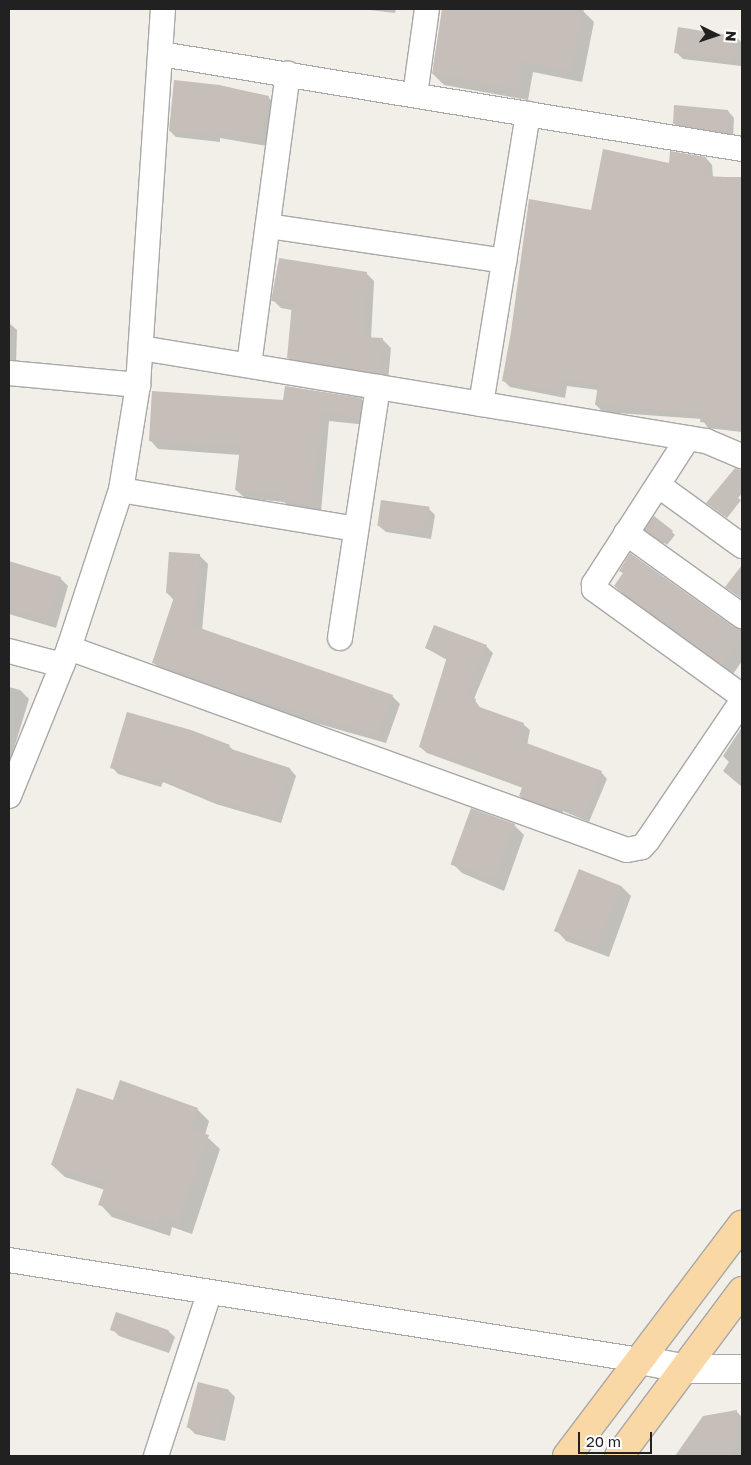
<!DOCTYPE html>
<html>
<head>
<meta charset="utf-8">
<style>
  body { margin:0 }
  #map { position:relative; width:751px; height:1465px; overflow:hidden; background:#f1efe8; font-family:"Golos Text",sans-serif }
  div>[style] { position:absolute }
  [style*='--x'] { left:calc(var(--x)*1px); top:calc(var(--y)*1px); width:calc(var(--w)*1px); rotate:calc(var(--a)*1deg) }
  .shadow>* { inset:0; background:#0003 }
  .building>* { inset:0; background:#c6beb8; transform-origin:0 0 }
  .roads { filter:drop-shadow(1px 0 #a8a8a8) drop-shadow(-1px 0 #a8a8a8) drop-shadow(0 1px #a8a8a8) drop-shadow(0 -1px #a8a8a8) }
  .minor>* { height:24px; margin:-12px; padding:0 12px; transform-origin:12px; border-radius:12px; background:#fff }
  .tertiary>* { height:28px; margin:-14px; padding:0 14px; transform-origin:14px; border-radius:14px; background:#fff }
  .primary>* { height:28px; margin:-14px; padding:0 14px; transform-origin:14px; border-radius:14px; background:#fad8a5 }
  span { translate:-50% -50%; white-space:nowrap; text-align:center; line-height:1.15; -webkit-text-stroke:4.5px #fff; paint-order:stroke }
  .frame { position:absolute; inset:0; border:10px solid #212121; pointer-events:none }
  .north { position:absolute; left:691px; top:10px; width:50px; height:50px; -webkit-text-stroke:4px #fff; paint-order:stroke; rotate:94deg; font-size:14px; font-weight:700; line-height:20px; text-align:center; color:#212121 }
  .north::after { content:''; display:block; margin:auto; width:18px; height:22px; background:#212121; clip-path:polygon(50% 0,100% 100%,50% 72%,0 100%) }
  .scale { position:absolute; left:578px; top:1432px; width:74px; height:22px; box-sizing:border-box; border:2px solid #212121; border-top:0; padding-left:6px; font-size:15px; line-height:18px; white-space:nowrap; color:#212121; -webkit-text-stroke:4px #fff; paint-order:stroke }
</style>
</head>
<body>
<div id="map">
  <div class="shadow">
    <div style="clip-path:polygon(361px 9px,396px 9px,395px 13px)"></div>
    <div style="clip-path:polygon(444px 9px,583px 11px,594px 22px,582px 82px,533px 72px,528px 100px,444px 85px,433px 74px)"></div>
    <div style="clip-path:polygon(736px 37px,742px 43px,741px 66px,683px 59px,676px 52px)"></div>
    <div style="clip-path:polygon(268px 97px,275px 104px,267px 146px,220px 138px,220px 142px,176px 137px,170px 131px)"></div>
    <div style="clip-path:polygon(728px 111px,734px 118px,733px 138px,680px 130px,674px 123px)"></div>
    <div style="clip-path:polygon(706px 158px,712px 165px,713px 177px,742px 177px,742px 432px,708px 428px,702px 419px,603px 412px,596px 405px,598px 390px,567px 386px,565px 398px,510px 387px,503px 380px,592px 211px,670px 164px)"></div>
    <div style="clip-path:polygon(366px 273px,374px 281px,371px 339px,383px 340px,391px 348px,388px 381px,296px 366px,288px 358px,292px 310px,281px 308px,273px 300px)"></div>
    <div style="clip-path:polygon(9px 323px,17px 330px,16px 365px,9px 365px)"></div>
    <div style="clip-path:polygon(362px 400px,370px 408px,368px 425px,329px 421px,321px 512px,292px 510px,284px 502px,245px 498px,236px 490px,240px 455px,158px 449px,150px 440px,284px 401px)"></div>
    <div style="clip-path:polygon(738px 498px,741px 500px,727px 518px,711px 506px)"></div>
    <div style="clip-path:polygon(428px 508px,435px 515px,431px 539px,386px 532px,379px 526px)"></div>
    <div style="clip-path:polygon(672px 532px,675px 535px,667px 545px,650px 533px)"></div>
    <div style="clip-path:polygon(199px 555px,208px 564px,202px 631px,392px 696px,400px 704px,386px 743px,291px 716px,162px 671px,154px 663px,174px 600px,167px 593px)"></div>
    <div style="clip-path:polygon(9px 562px,60px 578px,68px 586px,56px 628px,9px 614px)"></div>
    <div style="clip-path:polygon(621px 571px,734px 628px,742px 629px,742px 661px,733px 674px,626px 597px,615px 586px,624px 574px)"></div>
    <div style="clip-path:polygon(435px 626px,486px 646px,493px 653px,474px 699px,481px 709px,523px 724px,530px 730px,527px 745px,601px 772px,607px 779px,589px 822px,563px 811px,562px 815px,526px 802px,520px 796px,523px 788px,427px 753px,420px 747px,447px 660px,426px 648px)"></div>
    <div style="clip-path:polygon(9px 687px,20px 690px,29px 699px,9px 765px)"></div>
    <div style="clip-path:polygon(742px 727px,742px 787px,723px 771px,729px 762px,723px 756px)"></div>
    <div style="clip-path:polygon(229px 746px,234px 751px,290px 769px,296px 776px,281px 823px,216px 804px,163px 782px,161px 787px,118px 774px,112px 767px)"></div>
    <div style="clip-path:polygon(514px 825px,524px 835px,504px 891px,462px 873px,452px 863px)"></div>
    <div style="clip-path:polygon(580px 871px,622px 887px,631px 896px,609px 957px,566px 941px,557px 931px)"></div>
    <div style="clip-path:polygon(114px 1102px,197px 1109px,209px 1121px,205px 1135px,220px 1149px,192px 1234px,172px 1227px,170px 1236px,112px 1217px,100px 1204px,105px 1190px,65px 1177px,52px 1165px)"></div>
    <div style="clip-path:polygon(112px 1329px,168px 1331px,175px 1337px,169px 1353px,119px 1336px)"></div>
    <div style="clip-path:polygon(229px 1391px,235px 1397px,225px 1441px,195px 1434px,189px 1428px)"></div>
    <div style="clip-path:polygon(737px 1412px,742px 1417px,742px 1456px,676px 1456px,703px 1417px)"></div>
  </div>
  <div class="building">
    <div style="clip-path:polygon(442px 9px,584px 9px,571px 72px,522px 62px,517px 89px,432px 74px)"></div>
    <div style="left:678px;top:27px;width:60px;height:26px;rotate:9deg"></div>
    <div style="clip-path:polygon(174px 80px,219px 85px,269px 96px,261px 140px,214px 132px,214px 136px,169px 131px)"></div>
    <div style="clip-path:polygon(674px 105px,728px 110px,727px 133px,673px 124px)"></div>
    <div style="clip-path:polygon(603px 149px,669px 163px,670px 151px,706px 157px,707px 176px,742px 178px,742px 427px,700px 422px,701px 414px,595px 405px,598px 385px,560px 380px,559px 392px,502px 381px,511px 332px,529px 199px,591px 210px)"></div>
    <div style="clip-path:polygon(279px 258px,367px 272px,364px 337px,383px 338px,380px 373px,287px 358px,292px 304px,271px 301px)"></div>
    <div style="clip-path:polygon(285px 386px,362px 398px,360px 417px,321px 413px,312px 505px,282px 502px,283px 495px,235px 490px,240px 447px,149px 441px,152px 391px,283px 400px)"></div>
    <div style="clip-path:polygon(735px 468px,742px 470px,742px 493px,724px 516px,706px 503px)"></div>
    <div style="left:381px;top:500px;width:49px;height:26px;rotate:8deg"></div>
    <div style="left:654px;top:516px;width:24px;height:17px;rotate:38deg"></div>
    <div style="clip-path:polygon(169px 552px,200px 554px,194px 626px,393px 695px,378px 735px,282px 708px,152px 663px,175px 594px,166px 593px)"></div>
    <div style="clip-path:polygon(630px 553px,734px 627px,742px 629px,742px 636px,722px 665px,614px 586px,623px 573px,619px 571px)"></div>
    <div style="clip-path:polygon(9px 561px,61px 577px,48px 621px,9px 609px)"></div>
    <div style="clip-path:polygon(742px 565px,742px 599px,725px 587px)"></div>
    <div style="clip-path:polygon(434px 625px,487px 645px,467px 695px,476px 699px,474px 705px,524px 723px,521px 741px,602px 771px,583px 817px,557px 805px,555px 809px,519px 796px,523px 785px,419px 747px,447px 657px,425px 648px)"></div>
    <div style="clip-path:polygon(127px 712px,191px 730px,230px 745px,228px 748px,290px 768px,274px 818px,209px 798px,156px 777px,155px 781px,110px 768px)"></div>
    <div style="left:471px;top:808px;width:47px;height:60px;rotate:20deg"></div>
    <div style="left:579px;top:869px;width:46px;height:67px;rotate:22deg"></div>
    <div style="clip-path:polygon(120px 1080px,198px 1108px,190px 1129px,209px 1135px,179px 1222px,160px 1216px,158px 1224px,98px 1205px,106px 1183px,51px 1165px,77px 1088px,113px 1100px)"></div>
    <div style="left:116px;top:1312px;width:56px;height:19px;rotate:19deg"></div>
    <div style="left:198px;top:1382px;width:32px;height:47px;rotate:14deg"></div>
    <div style="clip-path:polygon(737px 1410px,733px 1456px,675px 1456px,703px 1416px)"></div>
  </div>
  <div class="roads">
    <div class="minor">
      <div style="--x:161;--y:54;--w:589;--a:9.29"></div>
      <div style="--x:415;--y:95;--w:87;--a:-82.1"></div>
      <div style="--x:268;--y:226;--w:239;--a:8.4"></div>
      <div style="--x:141;--y:348;--w:573;--a:9.35"></div>
      <div style="--x:706;--y:441;--w:39;--a:23"></div>
      <div style="--x:249;--y:365;--w:294;--a:-82.4"></div>
      <div style="--x:9;--y:373;--w:130;--a:5.3"></div>
      <div style="--x:481;--y:404;--w:294;--a:-80.8"></div>
      <div style="--x:688;--y:438;--w:174;--a:122.8"></div>
      <div style="--x:594;--y:584;--w:5;--a:90"></div>
      <div style="--x:594;--y:589;--w:183;--a:35.9"></div>
      <div style="--x:658;--y:485;--w:104;--a:36"></div>
      <div style="--x:121;--y:490;--w:238;--a:9.4"></div>
      <div style="--x:626;--y:533;--w:143;--a:35.6"></div>
      <div style="--x:340;--y:638;--w:254;--a:-81.4"></div>
      <div style="--x:69;--y:648;--w:593;--a:19.9"></div>
      <div style="--x:627;--y:850;--w:15;--a:-11"></div>
      <div style="--x:642;--y:847;--w:9;--a:-49"></div>
      <div style="--x:648;--y:840;--w:168;--a:-55.9"></div>
      <div style="--x:9;--y:651;--w:55;--a:14.8"></div>
      <div style="--x:9;--y:796;--w:160;--a:-67.9"></div>
      <div style="--x:69;--y:648;--w:166;--a:-71.8"></div>
      <div style="--x:121;--y:490;--w:106;--a:-80.8"></div>
      <div style="--x:138;--y:385;--w:377;--a:-86.2"></div>
      <div style="--x:9;--y:1260;--w:639;--a:9.01"></div>
      <div style="--x:156;--y:1456;--w:170;--a:-71.9"></div>
    </div>
    <div class="tertiary">
      <div style="--x:640;--y:1360;--w:48;--a:10.8"></div>
      <div style="--x:687;--y:1369;--w:55;--a:0"></div>
    </div>
    <div class="primary">
      <div style="--x:567;--y:1456;--w:290;--a:-52.9"></div>
      <div style="--x:619;--y:1456;--w:206;--a:-53.3"></div>
    </div>
  </div>
  <div class="frame"></div>
  <div class="north">N</div>
  <div class="scale">20 m</div>
</div>
</body>
</html>
